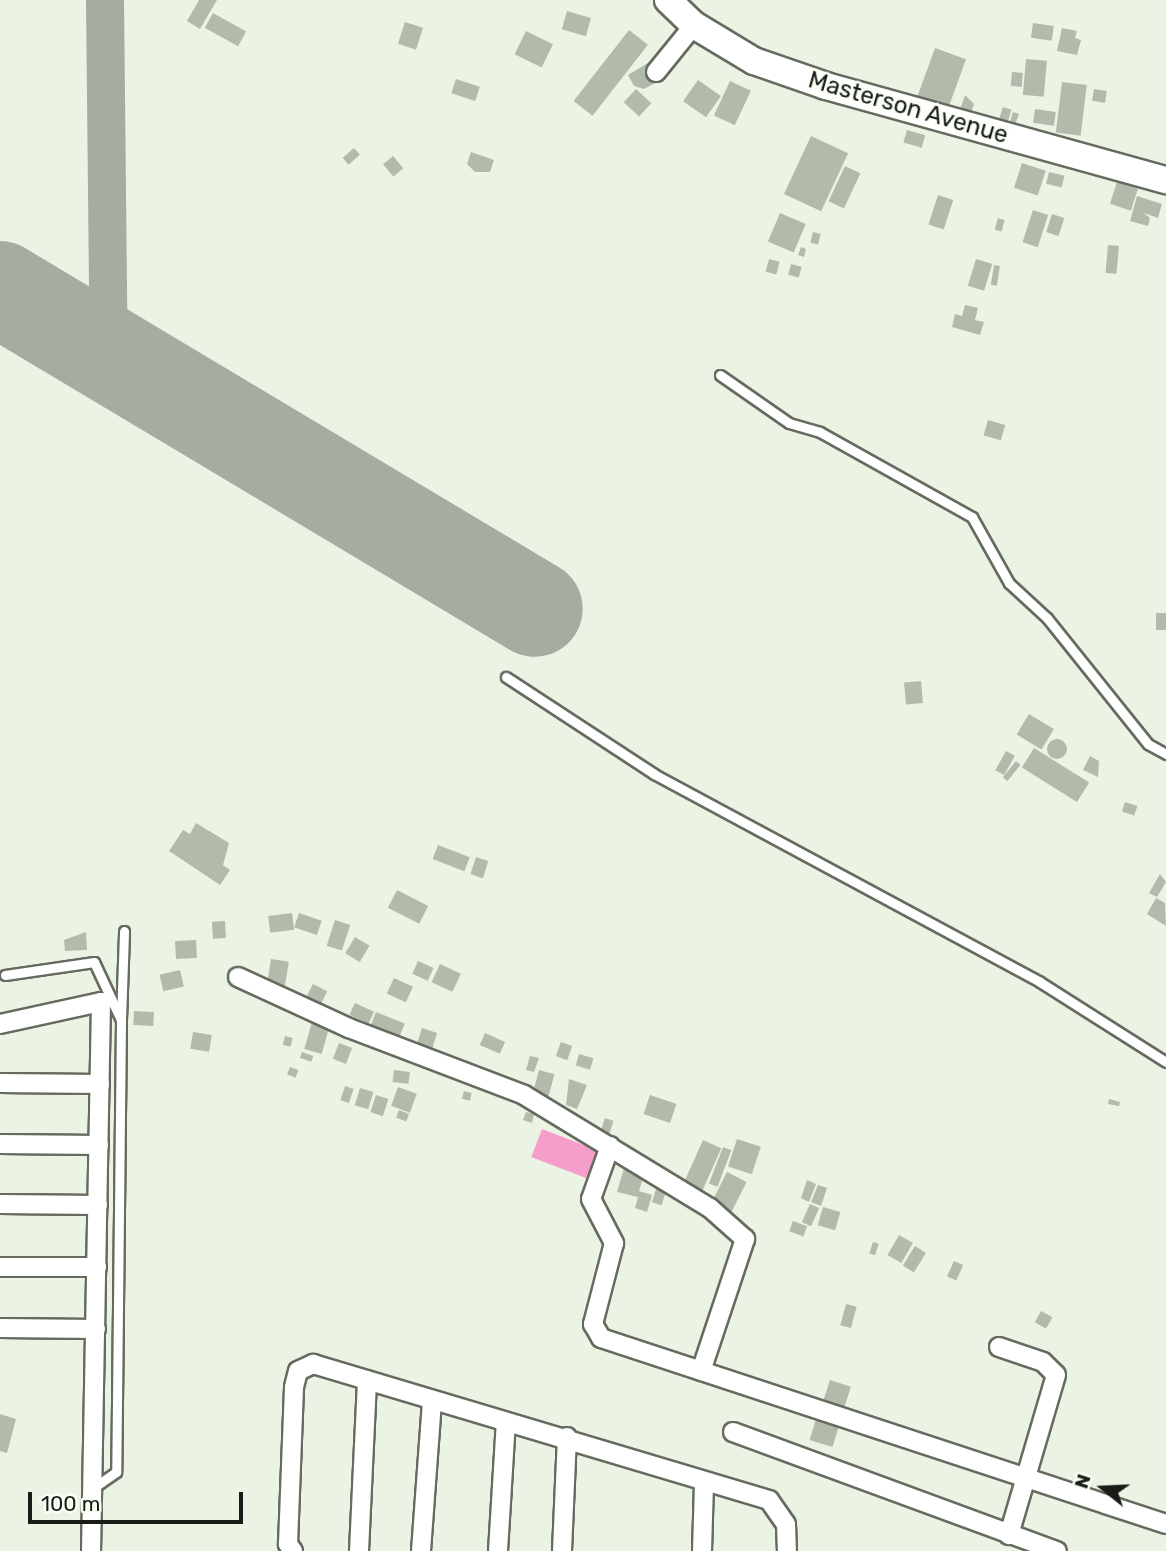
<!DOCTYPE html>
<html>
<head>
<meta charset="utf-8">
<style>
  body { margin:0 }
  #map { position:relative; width:1166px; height:1551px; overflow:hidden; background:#eaf3e4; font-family:Rubik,sans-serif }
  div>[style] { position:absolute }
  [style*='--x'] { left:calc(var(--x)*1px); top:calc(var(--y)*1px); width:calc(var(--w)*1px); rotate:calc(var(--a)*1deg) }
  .green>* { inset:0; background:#f69ecb; transform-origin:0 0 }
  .taxiway>* { height:38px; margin:-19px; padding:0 19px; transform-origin:19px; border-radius:19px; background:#a5aca0 }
  .runway>* { height:96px; margin:-48px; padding:0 48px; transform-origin:48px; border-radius:48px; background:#a5aca0 }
  .building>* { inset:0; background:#b2baac; transform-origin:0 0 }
  .round { border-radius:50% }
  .roads { filter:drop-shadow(2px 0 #656c5f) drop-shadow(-2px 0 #656c5f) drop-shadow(0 2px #656c5f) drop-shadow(0 -2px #656c5f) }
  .service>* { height:9px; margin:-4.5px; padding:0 4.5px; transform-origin:4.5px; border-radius:4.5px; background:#fff }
  .minor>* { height:18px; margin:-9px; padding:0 9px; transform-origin:9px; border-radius:9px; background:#fff }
  .primary>* { height:26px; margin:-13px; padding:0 13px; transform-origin:13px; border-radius:13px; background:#fff }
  span { translate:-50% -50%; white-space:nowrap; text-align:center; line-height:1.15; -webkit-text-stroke:5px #fafff6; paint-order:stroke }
  .street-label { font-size:24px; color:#181b16 }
  .north { position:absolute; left:1068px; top:1453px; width:70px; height:70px; -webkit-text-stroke:5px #fafff6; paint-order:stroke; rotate:288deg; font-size:19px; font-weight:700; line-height:28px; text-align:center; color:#181b16 }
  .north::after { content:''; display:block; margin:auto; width:24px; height:32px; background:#181b16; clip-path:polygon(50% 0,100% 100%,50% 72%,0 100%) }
  .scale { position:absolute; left:28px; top:1492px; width:215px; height:32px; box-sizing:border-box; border:4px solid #181b16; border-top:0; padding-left:9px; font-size:21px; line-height:24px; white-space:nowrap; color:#181b16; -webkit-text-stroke:5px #fafff6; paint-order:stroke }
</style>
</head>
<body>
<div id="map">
  <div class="green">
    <div style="left:542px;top:1129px;width:60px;height:30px;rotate:21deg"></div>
  </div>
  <div class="taxiway">
    <div style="--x:105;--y:0;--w:354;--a:89.4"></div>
  </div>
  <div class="runway">
    <div style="--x:0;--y:289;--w:623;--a:30.88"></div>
  </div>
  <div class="building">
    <div style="clip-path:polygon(199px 0,217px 0,200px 29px,187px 21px)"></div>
    <div style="left:567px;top:11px;width:25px;height:19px;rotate:16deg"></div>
    <div style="left:213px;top:13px;width:38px;height:17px;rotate:29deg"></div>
    <div style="left:405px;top:22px;width:19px;height:23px;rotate:18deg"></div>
    <div style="left:1033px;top:23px;width:21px;height:15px;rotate:8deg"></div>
    <div style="clip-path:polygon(1062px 28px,1077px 31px,1075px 38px,1081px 40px,1077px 55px,1057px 51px)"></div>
    <div style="left:629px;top:30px;width:24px;height:90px;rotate:38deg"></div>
    <div style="left:526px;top:31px;width:30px;height:26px;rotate:26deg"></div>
    <div style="left:935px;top:48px;width:33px;height:51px;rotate:20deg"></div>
    <div style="left:1026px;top:59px;width:21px;height:36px;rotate:5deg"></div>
    <div style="clip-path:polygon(648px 63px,659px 81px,644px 89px,634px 86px,628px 75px)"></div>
    <div style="left:1012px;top:72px;width:11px;height:14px;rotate:5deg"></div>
    <div style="left:456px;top:79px;width:25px;height:15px;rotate:18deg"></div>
    <div style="left:698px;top:80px;width:28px;height:26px;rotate:35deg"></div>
    <div style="left:730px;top:81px;width:23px;height:38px;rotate:25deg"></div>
    <div style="left:1062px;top:82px;width:25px;height:51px;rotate:7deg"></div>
    <div style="left:636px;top:89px;width:21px;height:18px;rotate:43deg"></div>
    <div style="left:1094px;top:89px;width:13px;height:12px;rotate:9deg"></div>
    <div style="clip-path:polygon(965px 95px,974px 104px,971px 113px,960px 110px)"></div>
    <div style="left:1003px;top:107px;width:9px;height:13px;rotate:18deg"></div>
    <div style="left:1035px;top:109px;width:21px;height:14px;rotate:8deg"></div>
    <div style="clip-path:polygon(1013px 112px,1019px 114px,1014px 127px,1009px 125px)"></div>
    <div style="left:907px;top:130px;width:19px;height:13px;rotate:16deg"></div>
    <div style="left:811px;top:136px;width:41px;height:64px;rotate:25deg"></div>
    <div style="left:354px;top:148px;width:9px;height:15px;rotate:49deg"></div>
    <div style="clip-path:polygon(471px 152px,494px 160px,490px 172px,475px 172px,467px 164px)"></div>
    <div style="left:393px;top:156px;width:16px;height:13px;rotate:50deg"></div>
    <div style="left:1022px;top:163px;width:25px;height:26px;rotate:18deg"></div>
    <div style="left:845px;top:166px;width:17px;height:39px;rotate:25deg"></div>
    <div style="left:1049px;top:172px;width:16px;height:12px;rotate:14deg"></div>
    <div style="left:1117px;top:182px;width:22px;height:23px;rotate:18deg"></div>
    <div style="left:938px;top:195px;width:16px;height:31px;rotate:18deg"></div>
    <div style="clip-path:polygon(1137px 196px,1162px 204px,1158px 218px,1144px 213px,1150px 218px,1148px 226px,1130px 221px)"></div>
    <div style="left:1033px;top:210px;width:16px;height:34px;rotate:18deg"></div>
    <div style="left:780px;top:213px;width:28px;height:31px;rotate:23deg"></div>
    <div style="left:1052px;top:214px;width:13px;height:19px;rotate:18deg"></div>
    <div style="left:998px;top:218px;width:7px;height:12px;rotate:16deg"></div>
    <div style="left:813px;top:232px;width:8px;height:11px;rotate:14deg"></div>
    <div style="left:1108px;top:245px;width:11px;height:28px;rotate:5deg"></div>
    <div style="clip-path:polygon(801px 247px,806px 249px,804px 257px,798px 255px)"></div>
    <div style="left:769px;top:259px;width:11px;height:13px;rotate:15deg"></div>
    <div style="left:976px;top:259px;width:17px;height:28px;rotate:17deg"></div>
    <div style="left:791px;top:264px;width:11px;height:11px;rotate:15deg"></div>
    <div style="left:994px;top:265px;width:6px;height:20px;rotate:9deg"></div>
    <div style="clip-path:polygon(965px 305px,978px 308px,975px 320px,984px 322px,980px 335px,952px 327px,955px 314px,962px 316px)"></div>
    <div style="left:988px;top:420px;width:18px;height:16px;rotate:16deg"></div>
    <div style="left:1156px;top:613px;width:10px;height:17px"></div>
    <div style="left:921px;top:681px;width:22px;height:17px;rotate:85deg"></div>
    <div style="left:1029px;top:714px;width:29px;height:24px;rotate:31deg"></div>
    <div class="round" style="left:1047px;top:739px;width:20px;height:20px"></div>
    <div style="left:1034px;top:748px;width:65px;height:23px;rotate:32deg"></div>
    <div style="left:1006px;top:751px;width:10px;height:22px;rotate:29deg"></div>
    <div style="clip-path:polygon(1090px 756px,1099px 761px,1098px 777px,1083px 770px)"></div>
    <div style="left:1016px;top:761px;width:6px;height:21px;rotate:39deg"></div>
    <div style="left:1125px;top:802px;width:13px;height:10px;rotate:18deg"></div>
    <div style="clip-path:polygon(196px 823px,229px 843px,223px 865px,230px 870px,220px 885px,169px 851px,183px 830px,190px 834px)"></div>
    <div style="left:438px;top:845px;width:34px;height:15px;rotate:21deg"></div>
    <div style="left:476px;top:857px;width:13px;height:18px;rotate:18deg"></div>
    <div style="clip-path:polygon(1160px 874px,1166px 882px,1157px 897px,1149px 893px)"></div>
    <div style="left:397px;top:890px;width:35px;height:20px;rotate:27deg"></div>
    <div style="clip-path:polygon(1156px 898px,1165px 903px,1166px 926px,1147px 914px)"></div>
    <div style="left:292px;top:913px;width:17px;height:24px;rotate:83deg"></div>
    <div style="left:299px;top:913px;width:24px;height:15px;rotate:19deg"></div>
    <div style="left:335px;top:920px;width:16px;height:27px;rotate:18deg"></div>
    <div style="left:225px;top:921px;width:17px;height:13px;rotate:87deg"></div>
    <div style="clip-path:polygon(86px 932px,87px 950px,65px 951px,64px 940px)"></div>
    <div style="left:355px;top:937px;width:17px;height:19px;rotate:31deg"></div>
    <div style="left:196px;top:940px;width:18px;height:21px;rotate:87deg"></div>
    <div style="left:271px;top:959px;width:18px;height:27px;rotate:9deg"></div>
    <div style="left:418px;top:961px;width:17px;height:14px;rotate:24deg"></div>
    <div style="left:440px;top:964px;width:23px;height:20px;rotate:25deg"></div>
    <div style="left:180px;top:970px;width:17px;height:21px;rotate:77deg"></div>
    <div style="left:394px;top:978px;width:21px;height:17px;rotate:25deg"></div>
    <div style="left:313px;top:984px;width:16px;height:17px;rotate:27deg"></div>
    <div style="left:355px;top:1003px;width:21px;height:13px;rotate:25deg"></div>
    <div style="left:134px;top:1011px;width:20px;height:14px;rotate:3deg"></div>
    <div style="left:376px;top:1012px;width:31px;height:22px;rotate:22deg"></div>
    <div style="left:312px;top:1022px;width:18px;height:28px;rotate:16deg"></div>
    <div style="left:422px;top:1028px;width:16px;height:16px;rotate:18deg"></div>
    <div style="left:193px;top:1032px;width:19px;height:17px;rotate:9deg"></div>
    <div style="left:485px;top:1033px;width:22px;height:13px;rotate:24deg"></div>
    <div style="left:285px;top:1036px;width:8px;height:9px;rotate:14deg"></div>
    <div style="left:561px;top:1042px;width:12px;height:15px;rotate:20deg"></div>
    <div style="left:339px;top:1043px;width:14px;height:17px;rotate:21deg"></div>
    <div style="left:302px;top:1052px;width:12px;height:6px;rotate:20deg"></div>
    <div style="left:579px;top:1054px;width:15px;height:12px;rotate:16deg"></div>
    <div style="clip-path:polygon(530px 1056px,539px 1058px,534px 1072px,526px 1070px)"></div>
    <div style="left:290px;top:1067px;width:9px;height:8px;rotate:21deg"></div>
    <div style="left:394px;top:1070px;width:16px;height:12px;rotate:7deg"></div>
    <div style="left:539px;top:1070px;width:16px;height:24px;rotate:15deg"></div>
    <div style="clip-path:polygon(569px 1079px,587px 1085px,577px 1109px,566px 1105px)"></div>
    <div style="left:345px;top:1086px;width:9px;height:15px;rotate:18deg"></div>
    <div style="left:398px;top:1087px;width:20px;height:20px;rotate:20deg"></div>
    <div style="left:360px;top:1088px;width:14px;height:18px;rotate:17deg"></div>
    <div style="left:464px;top:1091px;width:8px;height:8px;rotate:14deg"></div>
    <div style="left:376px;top:1095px;width:13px;height:18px;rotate:18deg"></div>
    <div style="left:650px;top:1095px;width:28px;height:20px;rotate:19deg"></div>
    <div style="clip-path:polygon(1109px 1099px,1120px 1102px,1119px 1106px,1108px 1104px)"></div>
    <div style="left:399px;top:1110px;width:11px;height:8px;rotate:22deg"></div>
    <div style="clip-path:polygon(526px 1112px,534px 1114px,532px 1123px,523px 1120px)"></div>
    <div style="left:605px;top:1118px;width:9px;height:16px;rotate:18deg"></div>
    <div style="left:737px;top:1139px;width:25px;height:29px;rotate:18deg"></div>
    <div style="left:703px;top:1140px;width:20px;height:51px;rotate:24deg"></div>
    <div style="left:723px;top:1147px;width:9px;height:39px;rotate:21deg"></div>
    <div style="clip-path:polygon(625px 1165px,645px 1171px,639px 1191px,652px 1195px,647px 1212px,635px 1208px,638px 1197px,617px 1192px)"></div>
    <div style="left:727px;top:1172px;width:22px;height:40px;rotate:27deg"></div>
    <div style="clip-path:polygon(807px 1180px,816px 1184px,809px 1202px,801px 1198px)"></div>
    <div style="clip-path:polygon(818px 1185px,827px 1188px,821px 1206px,811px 1202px)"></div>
    <div style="left:657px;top:1186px;width:10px;height:17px;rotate:17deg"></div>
    <div style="left:810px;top:1204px;width:10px;height:20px;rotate:24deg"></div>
    <div style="left:823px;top:1207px;width:18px;height:19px;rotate:16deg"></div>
    <div style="left:793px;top:1221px;width:15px;height:11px;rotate:20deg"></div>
    <div style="left:899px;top:1235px;width:16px;height:23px;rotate:30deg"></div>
    <div style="left:873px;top:1242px;width:6px;height:12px;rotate:18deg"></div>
    <div style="left:915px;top:1246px;width:13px;height:23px;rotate:32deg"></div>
    <div style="left:954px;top:1261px;width:10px;height:17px;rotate:24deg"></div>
    <div style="left:846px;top:1304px;width:11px;height:22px;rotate:15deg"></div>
    <div style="left:1041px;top:1311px;width:13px;height:13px;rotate:29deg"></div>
    <div style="left:830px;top:1380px;width:22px;height:23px;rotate:18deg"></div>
    <div style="clip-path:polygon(0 1414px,16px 1419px,7px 1453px,0 1451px)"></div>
    <div style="left:816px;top:1419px;width:24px;height:22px;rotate:17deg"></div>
  </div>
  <div class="roads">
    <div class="service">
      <div style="--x:720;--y:375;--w:84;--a:34.8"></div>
      <div style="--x:789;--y:423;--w:32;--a:16"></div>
      <div style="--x:820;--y:432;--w:174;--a:29.2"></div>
      <div style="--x:972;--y:517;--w:76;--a:60.7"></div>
      <div style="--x:1009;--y:583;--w:52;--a:42.6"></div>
      <div style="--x:1047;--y:618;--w:161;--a:51.3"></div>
      <div style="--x:1148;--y:744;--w:21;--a:29"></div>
      <div style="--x:506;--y:677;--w:177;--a:33.2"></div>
      <div style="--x:654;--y:774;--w:438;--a:28.3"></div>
      <div style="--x:1040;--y:982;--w:149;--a:32.4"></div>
      <div style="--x:5;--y:975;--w:90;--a:-8.3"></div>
      <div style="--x:94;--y:962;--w:64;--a:65"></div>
      <div style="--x:121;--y:1020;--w:452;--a:90.6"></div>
      <div style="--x:116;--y:1472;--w:28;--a:145"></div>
      <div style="--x:121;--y:1019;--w:88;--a:-88"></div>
    </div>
    <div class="minor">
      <div style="--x:656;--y:72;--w:60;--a:-51"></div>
      <div style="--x:238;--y:977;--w:122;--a:24.7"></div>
      <div style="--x:349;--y:1028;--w:187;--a:20.9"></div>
      <div style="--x:524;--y:1095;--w:218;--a:31.3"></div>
      <div style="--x:710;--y:1208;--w:47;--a:41.5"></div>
      <div style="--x:745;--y:1239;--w:139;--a:108.4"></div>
      <div style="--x:0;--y:1024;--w:103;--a:-12.3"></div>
      <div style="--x:101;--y:1002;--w:549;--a:91.04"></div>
      <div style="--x:0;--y:1083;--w:100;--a:0.6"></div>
      <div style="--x:0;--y:1144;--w:99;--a:0.6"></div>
      <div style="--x:610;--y:1146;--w:56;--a:109.7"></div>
      <div style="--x:591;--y:1199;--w:50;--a:62.4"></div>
      <div style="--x:614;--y:1243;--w:84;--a:104.5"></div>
      <div style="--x:593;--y:1324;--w:16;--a:60"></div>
      <div style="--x:601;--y:1338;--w:595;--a:18.22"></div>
      <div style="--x:0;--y:1204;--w:98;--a:0.6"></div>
      <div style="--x:0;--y:1267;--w:97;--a:0"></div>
      <div style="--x:0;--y:1328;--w:96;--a:0.6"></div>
      <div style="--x:999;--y:1347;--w:46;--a:18.8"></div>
      <div style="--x:1043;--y:1362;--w:18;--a:45"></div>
      <div style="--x:1056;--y:1375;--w:167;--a:106.4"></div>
      <div style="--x:733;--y:1432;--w:345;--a:20.2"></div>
      <div style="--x:293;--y:1551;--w:9;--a:-126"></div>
      <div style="--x:288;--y:1544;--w:157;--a:-87.8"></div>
      <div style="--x:294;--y:1387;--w:16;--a:-76"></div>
      <div style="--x:298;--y:1371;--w:17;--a:-25"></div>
      <div style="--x:313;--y:1364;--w:476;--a:16.6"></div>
      <div style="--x:769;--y:1500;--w:29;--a:55"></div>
      <div style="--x:786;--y:1524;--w:27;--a:88"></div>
      <div style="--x:359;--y:1551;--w:171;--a:-87.3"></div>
      <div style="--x:421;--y:1551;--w:150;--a:-85.8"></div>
      <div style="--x:498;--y:1551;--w:129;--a:-86.5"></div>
      <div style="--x:562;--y:1551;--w:114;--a:-87.5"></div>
      <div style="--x:702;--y:1551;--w:69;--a:-88.3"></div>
    </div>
    <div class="primary">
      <div style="--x:668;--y:0;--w:36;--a:44"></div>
      <div style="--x:694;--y:25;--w:70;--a:31"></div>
      <div style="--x:754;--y:61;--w:76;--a:19.1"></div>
      <div style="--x:826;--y:86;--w:353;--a:15.5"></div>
    </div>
  </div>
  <div class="street-label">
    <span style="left:908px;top:108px;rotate:16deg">Masterson Avenue</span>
  </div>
  <div class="north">N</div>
  <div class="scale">100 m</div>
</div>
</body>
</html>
